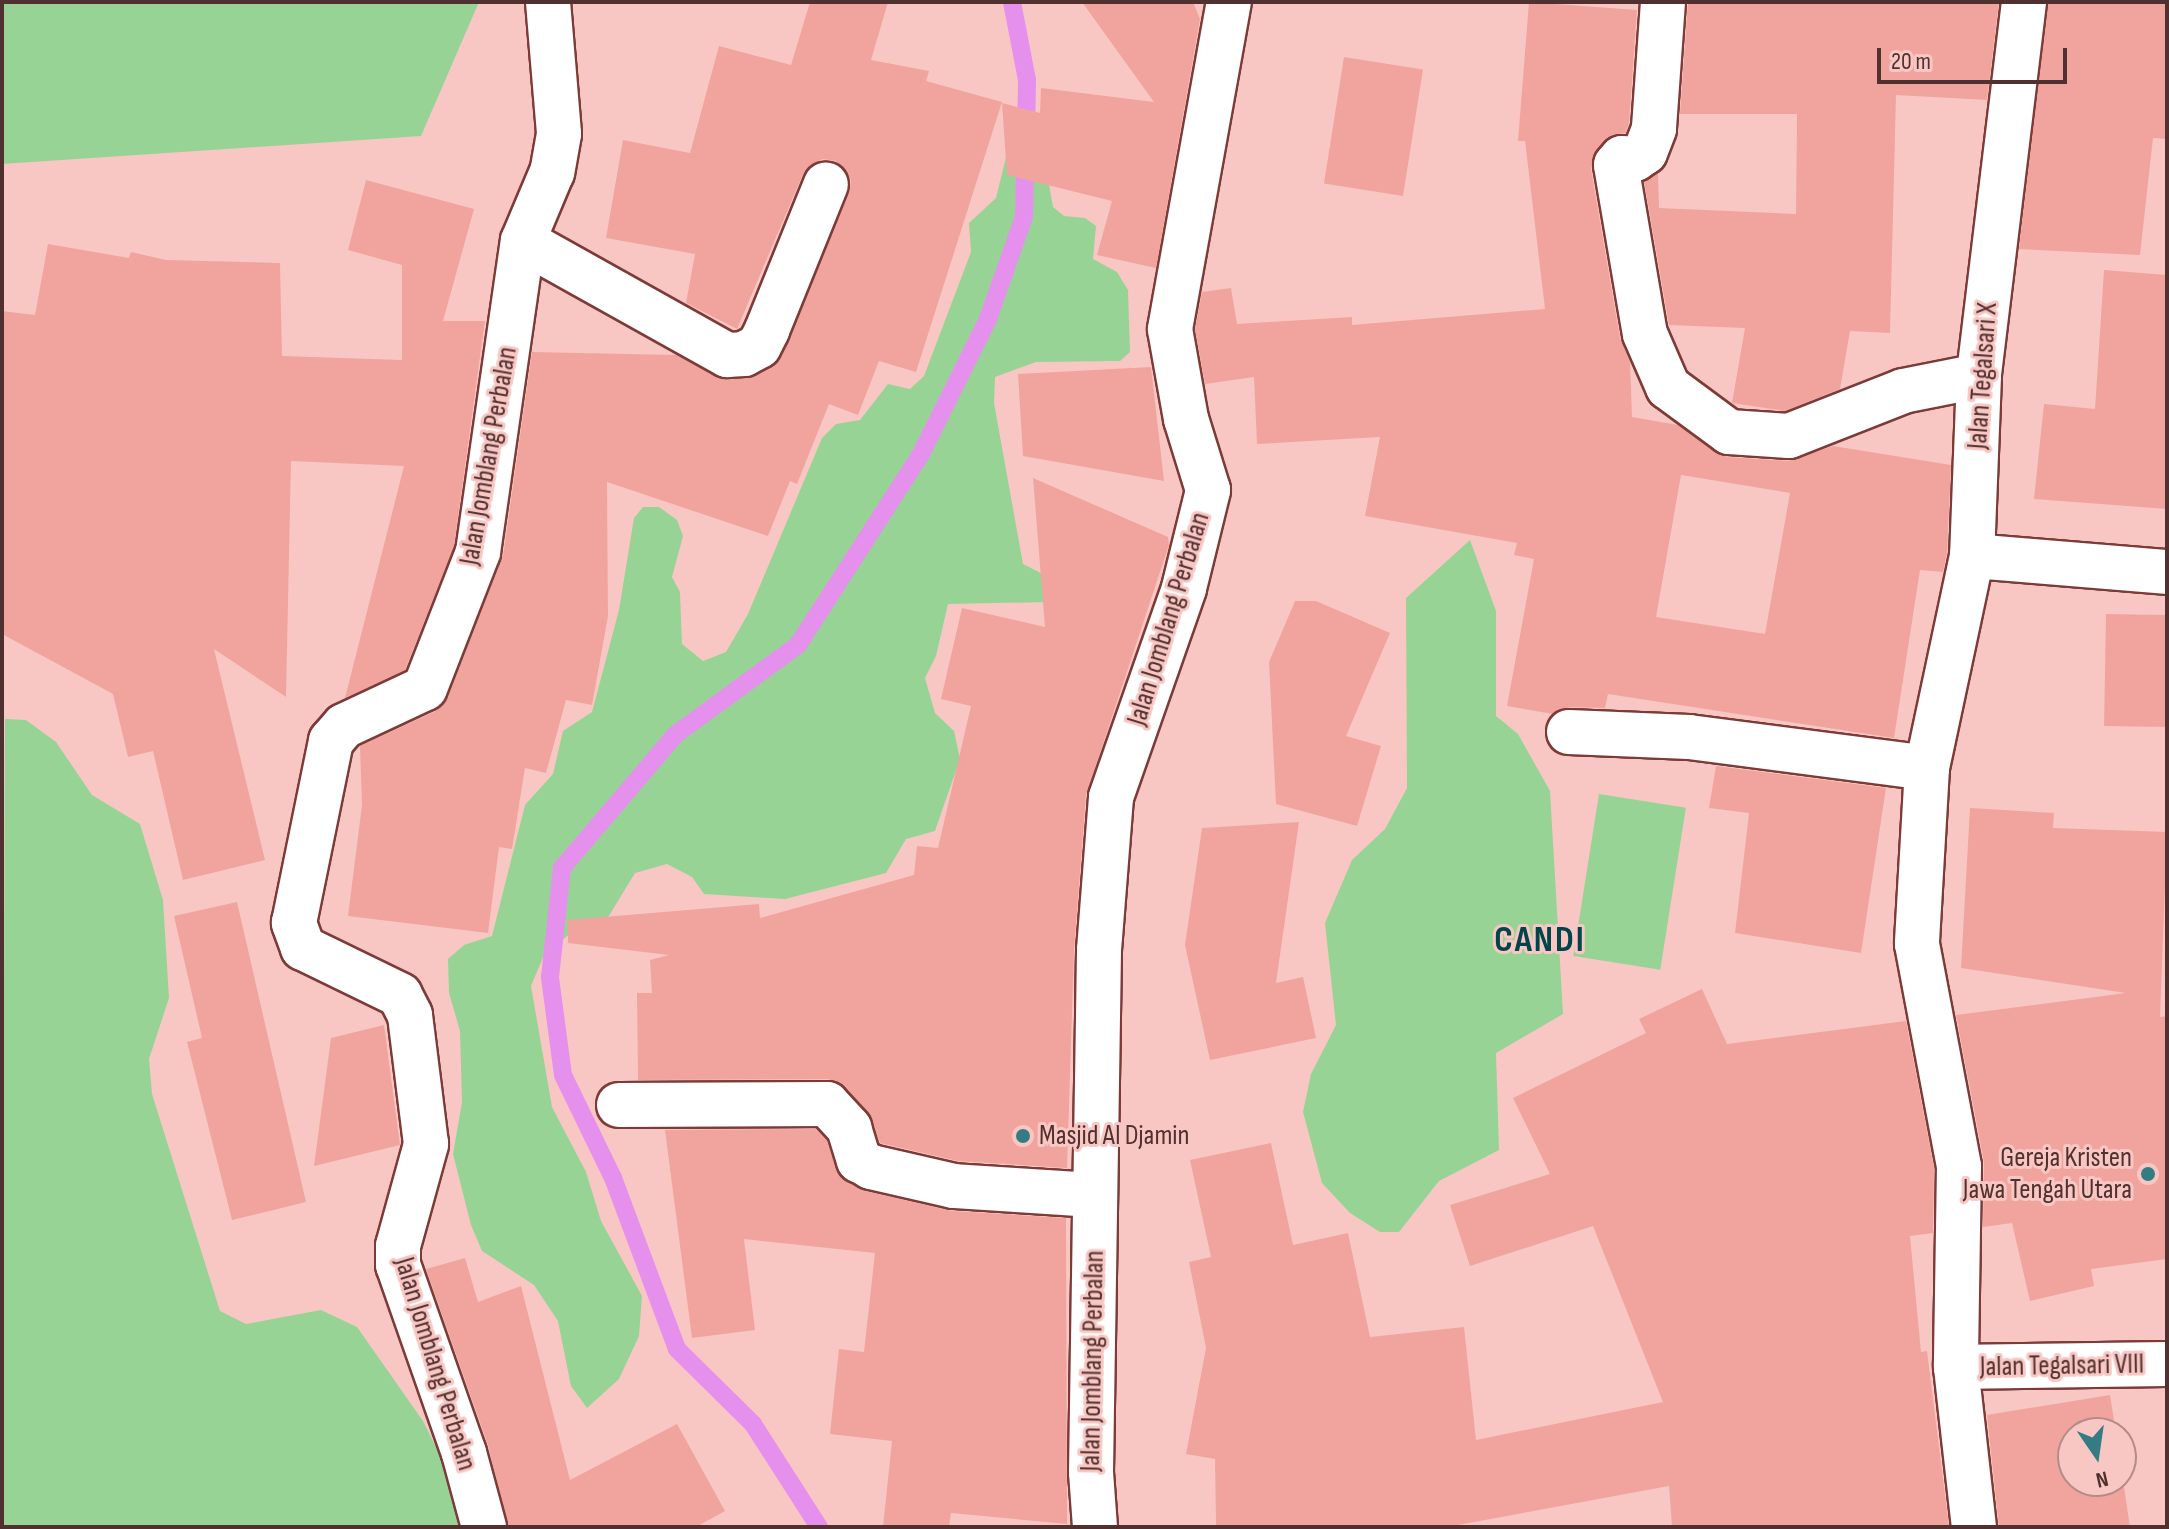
<!DOCTYPE html>
<html>
<head>
<meta charset="utf-8">
<style>
  body { margin:0 }
  #map { position:relative; width:2169px; height:1529px; overflow:hidden; background:#f8c7c3; font-family:"Sofia Sans Condensed",sans-serif }
  div>[style] { position:absolute }
  [style*='--x'] { left:calc(var(--x)*1px); top:calc(var(--y)*1px); width:calc(var(--w)*1px); rotate:calc(var(--a)*1deg) }
  .green>* { inset:0; background:#98d396; transform-origin:0 0 }
  .stream>* { height:18px; margin:-9px; padding:0 9px; transform-origin:9px; border-radius:9px; background:#e690ee }
  .building>* { inset:0; background:#f1a49e; transform-origin:0 0 }
  .roads { filter:drop-shadow(2px 0 #7d3b38) drop-shadow(-2px 0 #7d3b38) drop-shadow(0 2px #7d3b38) drop-shadow(0 -2px #7d3b38) }
  .minor>* { height:44px; margin:-22px; padding:0 22px; transform-origin:22px; border-radius:22px; background:#fff }
  .dots>* { width:22px; height:22px; translate:-50% -50%; box-sizing:border-box; border:4px solid #f8c7c3; border-radius:50% }
  span { translate:-50% -50%; white-space:nowrap; text-align:center; line-height:1.15; -webkit-text-stroke:6px #f8c7c3; paint-order:stroke }
  .street-label { font-size:28px; color:#51312f }
  .poi-label { font-size:28px; color:#51312f }
  .left { translate:0 -50%; text-align:left }
  .right { translate:-100% -50%; text-align:right }
  .district-label { font-size:36px; color:#01454a; font-weight:700; letter-spacing:2px }
  .frame { position:absolute; inset:0; border:4px solid #51312f; pointer-events:none }
  .north { position:absolute; left:2057px; top:1417px; width:80px; height:80px; box-sizing:border-box; background:#f8c7c3; border:2px solid #b58b88; border-radius:50%; rotate:167deg; font-size:22px; font-weight:700; line-height:32px; text-align:center; color:#51312f }
  .north::after { content:''; display:block; margin:auto; width:28px; height:36px; background:#347c83; clip-path:polygon(50% 0,100% 100%,50% 72%,0 100%) }
  .scale { position:absolute; left:1877px; top:48px; width:190px; height:36px; box-sizing:border-box; border:4px solid #51312f; border-top:0; padding-left:10px; font-size:24px; line-height:28px; white-space:nowrap; color:#51312f; -webkit-text-stroke:6px #f8c7c3; paint-order:stroke }
</style>
</head>
<body>
<div id="map">
  <div class="green">
    <div style="clip-path:polygon(2px 2px,479px 2px,421px 136px,2px 164px)"></div>
    <div style="clip-path:polygon(1008px 149px,1047px 173px,1053px 207px,1064px 216px,1085px 218px,1096px 226px,1093px 259px,1117px 272px,1128px 290px,1130px 352px,1120px 361px,1036px 362px,995px 377px,994px 403px,1023px 564px,1053px 579px,1048px 602px,948px 604px,936px 656px,925px 678px,935px 713px,954px 731px,960px 759px,935px 831px,906px 839px,886px 873px,785px 899px,704px 894px,692px 877px,667px 864px,635px 873px,607px 919px,572px 932px,544px 955px,531px 986px,552px 1107px,586px 1172px,601px 1221px,642px 1296px,639px 1336px,619px 1379px,587px 1408px,571px 1386px,558px 1321px,534px 1285px,482px 1251px,471px 1225px,453px 1154px,462px 1102px,460px 1031px,449px 993px,448px 959px,464px 945px,492px 936px,525px 805px,553px 774px,563px 731px,592px 712px,619px 610px,634px 518px,643px 507px,659px 507px,677px 520px,683px 536px,672px 577px,680px 592px,682px 644px,703px 661px,726px 652px,748px 614px,822px 438px,836px 424px,860px 420px,888px 384px,910px 389px,924px 376px,971px 252px,969px 223px,996px 198px)"></div>
    <div style="clip-path:polygon(1470px 540px,1496px 611px,1496px 716px,1518px 734px,1550px 791px,1563px 1014px,1496px 1053px,1499px 1150px,1439px 1181px,1399px 1232px,1380px 1232px,1350px 1213px,1322px 1183px,1303px 1112px,1311px 1074px,1336px 1025px,1325px 923px,1352px 860px,1385px 829px,1407px 788px,1406px 598px)"></div>
    <div style="clip-path:polygon(5px 719px,26px 720px,56px 742px,92px 795px,140px 824px,163px 900px,169px 998px,149px 1059px,152px 1094px,220px 1311px,246px 1324px,321px 1310px,357px 1327px,423px 1421px,450px 1475px,465px 1527px,2px 1527px)"></div>
    <div style="left:1599px;top:794px;width:88px;height:164px;rotate:9deg"></div>
  </div>
  <div class="stream">
    <div style="--x:819;--y:1527;--w:122;--a:-122.7"></div>
    <div style="--x:753;--y:1424;--w:107;--a:-135.4"></div>
    <div style="--x:677;--y:1349;--w:183;--a:-110.5"></div>
    <div style="--x:613;--y:1178;--w:114;--a:-115.9"></div>
    <div style="--x:563;--y:1075;--w:99;--a:-97.6"></div>
    <div style="--x:550;--y:977;--w:110;--a:-83.7"></div>
    <div style="--x:562;--y:868;--w:175;--a:-49.6"></div>
    <div style="--x:675;--y:735;--w:152;--a:-36.2"></div>
    <div style="--x:798;--y:645;--w:225;--a:-57.2"></div>
    <div style="--x:920;--y:456;--w:153;--a:-63.6"></div>
    <div style="--x:988;--y:319;--w:108;--a:-70.6"></div>
    <div style="--x:1024;--y:217;--w:137;--a:-88.7"></div>
    <div style="--x:1027;--y:80;--w:79;--a:-100.9"></div>
  </div>
  <div class="building">
    <div style="clip-path:polygon(810px 2px,888px 2px,871px 60px,929px 71px,926px 81px,1002px 102px,916px 372px,879px 361px,858px 415px,829px 404px,797px 484px,790px 481px,768px 536px,607px 482px,608px 616px,592px 705px,566px 700px,546px 773px,525px 768px,512px 849px,499px 847px,488px 933px,348px 916px,362px 805px,360px 746px,436px 711px,448px 697px,503px 556px,532px 352px,676px 355px,728px 380px,756px 376px,781px 357px,849px 193px,851px 180px,836px 161px,822px 159px,803px 174px,737px 329px,686px 303px,695px 254px,606px 238px,623px 140px,690px 153px,719px 46px,791px 65px)"></div>
    <div style="clip-path:polygon(1082px 2px,1193px 2px,1200px 19px,1156px 268px,1097px 255px,1112px 201px,1007px 175px,1002px 103px,1040px 113px,1041px 88px,1154px 102px)"></div>
    <div style="clip-path:polygon(evenodd,1529px 2px,1637px 10px,1629px 123px,1626px 133px,1612px 135px,1597px 149px,1591px 169px,1620px 338px,1630px 362px,1632px 417px,1678px 425px,1727px 457px,1788px 461px,1833px 446px,1951px 465px,1947px 553px,1943px 572px,1920px 570px,1894px 738px,1608px 694px,1605px 708px,1570px 707px,1553px 714px,1507px 706px,1534px 559px,1514px 555px,1517px 543px,1365px 516px,1380px 437px,1257px 444px,1254px 377px,1205px 384px,1195px 329px,1202px 292px,1231px 288px,1237px 324px,1352px 317px,1352px 325px,1545px 309px,1525px 141px,1518px 141px,1529px 2px,1681px 475px,1790px 493px,1765px 634px,1656px 617px,1681px 475px)"></div>
    <div style="clip-path:polygon(1688px 2px,1999px 2px,1987px 100px,1896px 95px,1890px 333px,1850px 331px,1840px 389px,1785px 411px,1732px 403px,1745px 328px,1669px 325px,1644px 181px,1658px 173px,1659px 208px,1796px 214px,1797px 114px,1680px 114px)"></div>
    <div style="clip-path:polygon(2048px 2px,2167px 2px,2167px 139px,2153px 138px,2140px 255px,2019px 249px)"></div>
    <div style="left:1344px;top:57px;width:80px;height:128px;rotate:9deg"></div>
    <div style="clip-path:polygon(366px 180px,474px 209px,443px 321px,485px 321px,454px 546px,405px 670px,345px 698px,404px 466px,291px 461px,286px 697px,214px 649px,265px 860px,183px 880px,153px 751px,128px 757px,113px 694px,2px 634px,2px 311px,35px 315px,48px 244px,129px 258px,131px 252px,166px 260px,280px 263px,282px 356px,402px 360px,402px 265px,348px 250px)"></div>
    <div style="clip-path:polygon(2104px 270px,2167px 275px,2167px 509px,2034px 499px,2044px 404px,2095px 409px)"></div>
    <div style="clip-path:polygon(1151px 367px,1164px 481px,1023px 456px,1018px 374px)"></div>
    <div style="clip-path:polygon(1033px 478px,1168px 537px,1169px 545px,1086px 795px,1074px 950px,1067px 1168px,958px 1161px,880px 1143px,867px 1111px,845px 1087px,828px 1079px,638px 1080px,637px 993px,652px 993px,650px 960px,669px 955px,568px 943px,568px 920px,759px 904px,760px 918px,914px 875px,917px 846px,938px 848px,971px 706px,941px 699px,962px 608px,1045px 627px)"></div>
    <div style="clip-path:polygon(1295px 601px,1316px 601px,1390px 633px,1346px 736px,1381px 746px,1357px 826px,1276px 804px,1269px 662px)"></div>
    <div style="left:2106px;top:614px;width:61px;height:112px;rotate:1deg"></div>
    <div style="clip-path:polygon(1716px 766px,1886px 788px,1861px 953px,1735px 933px,1749px 813px,1709px 808px)"></div>
    <div style="clip-path:polygon(1970px 808px,2054px 813px,2053px 828px,2167px 832px,2160px 1017px,2167px 1016px,2167px 1259px,2091px 1269px,2094px 1286px,2030px 1301px,2012px 1223px,1983px 1227px,1984px 1162px,1956px 1015px,2126px 993px,1961px 968px)"></div>
    <div style="clip-path:polygon(1299px 822px,1276px 983px,1303px 977px,1316px 1038px,1210px 1060px,1185px 945px,1202px 828px)"></div>
    <div style="clip-path:polygon(237px 902px,306px 1202px,232px 1220px,187px 1042px,202px 1038px,174px 916px)"></div>
    <div style="clip-path:polygon(1702px 989px,1727px 1044px,1906px 1021px,1934px 1168px,1933px 1233px,1910px 1236px,1921px 1352px,1927px 1351px,1949px 1527px,1672px 1527px,1669px 1486px,1447px 1527px,1216px 1527px,1215px 1459px,1186px 1454px,1206px 1348px,1189px 1262px,1211px 1257px,1190px 1160px,1271px 1143px,1293px 1245px,1348px 1233px,1370px 1337px,1464px 1327px,1476px 1440px,1663px 1402px,1593px 1226px,1470px 1266px,1450px 1205px,1550px 1174px,1513px 1098px,1646px 1033px,1639px 1019px)"></div>
    <div style="clip-path:polygon(384px 1025px,400px 1145px,314px 1166px,331px 1038px)"></div>
    <div style="clip-path:polygon(816px 1129px,827px 1141px,836px 1168px,865px 1191px,952px 1211px,1066px 1218px,1067px 1524px,951px 1513px,949px 1527px,883px 1527px,892px 1441px,830px 1434px,839px 1349px,864px 1352px,875px 1253px,744px 1239px,755px 1330px,692px 1338px,665px 1130px)"></div>
    <div style="clip-path:polygon(465px 1258px,478px 1302px,521px 1286px,570px 1480px,677px 1424px,725px 1511px,696px 1527px,508px 1527px,488px 1445px,426px 1269px)"></div>
    <div style="clip-path:polygon(2110px 1395px,2116px 1433px,2073px 1433px,2073px 1481px,2121px 1481px,2121px 1467px,2130px 1527px,1999px 1527px,1987px 1415px)"></div>
  </div>
  <div class="roads">
    <div class="minor">
      <div style="--x:548;--y:2;--w:132;--a:85.2"></div>
      <div style="--x:559;--y:134;--w:39;--a:100"></div>
      <div style="--x:552;--y:172;--w:75;--a:112.8"></div>
      <div style="--x:523;--y:241;--w:234;--a:29.2"></div>
      <div style="--x:727;--y:355;--w:17;--a:-3"></div>
      <div style="--x:744;--y:354;--w:17;--a:-28"></div>
      <div style="--x:759;--y:346;--w:18;--a:-63"></div>
      <div style="--x:767;--y:330;--w:157;--a:-68"></div>
      <div style="--x:1663;--y:2;--w:127;--a:94.1"></div>
      <div style="--x:1654;--y:129;--w:25;--a:111"></div>
      <div style="--x:1645;--y:152;--w:12;--a:145"></div>
      <div style="--x:1635;--y:159;--w:13;--a:-176"></div>
      <div style="--x:1622;--y:158;--w:9;--a:131"></div>
      <div style="--x:1616;--y:165;--w:171;--a:80.3"></div>
      <div style="--x:1645;--y:334;--w:58;--a:66.5"></div>
      <div style="--x:1668;--y:387;--w:76;--a:36.4"></div>
      <div style="--x:1729;--y:432;--w:60;--a:3.8"></div>
      <div style="--x:1789;--y:436;--w:123;--a:-21.5"></div>
      <div style="--x:1903;--y:391;--w:77;--a:-11.2"></div>
      <div style="--x:2024;--y:2;--w:377;--a:96.9"></div>
      <div style="--x:1979;--y:376;--w:180;--a:92.2"></div>
      <div style="--x:1972;--y:556;--w:196;--a:4.7"></div>
      <div style="--x:1972;--y:556;--w:217;--a:102"></div>
      <div style="--x:1927;--y:768;--w:176;--a:93.3"></div>
      <div style="--x:1917;--y:944;--w:226;--a:79.3"></div>
      <div style="--x:1959;--y:1166;--w:201;--a:90.9"></div>
      <div style="--x:1956;--y:1367;--w:161;--a:83.6"></div>
      <div style="--x:1569;--y:732;--w:120;--a:2.4"></div>
      <div style="--x:1689;--y:737;--w:240;--a:7.4"></div>
      <div style="--x:619;--y:1105;--w:208;--a:-0.3"></div>
      <div style="--x:827;--y:1104;--w:33;--a:47"></div>
      <div style="--x:849;--y:1128;--w:34;--a:73"></div>
      <div style="--x:859;--y:1160;--w:14;--a:30"></div>
      <div style="--x:871;--y:1167;--w:85;--a:12.9"></div>
      <div style="--x:954;--y:1186;--w:141;--a:3.7"></div>
      <div style="--x:1956;--y:1367;--w:211;--a:-0.8"></div>
      <div style="--x:484;--y:1527;--w:77;--a:-105.1"></div>
      <div style="--x:464;--y:1453;--w:199;--a:-109.3"></div>
      <div style="--x:398;--y:1265;--w:19;--a:-90"></div>
      <div style="--x:398;--y:1246;--w:106;--a:-74.6"></div>
      <div style="--x:426;--y:1144;--w:130;--a:-97.1"></div>
      <div style="--x:410;--y:1015;--w:22;--a:-117"></div>
      <div style="--x:400;--y:995;--w:108;--a:-154.1"></div>
      <div style="--x:303;--y:948;--w:27;--a:-110"></div>
      <div style="--x:294;--y:923;--w:186;--a:-78.5"></div>
      <div style="--x:331;--y:741;--w:20;--a:-49"></div>
      <div style="--x:344;--y:726;--w:89;--a:-25.1"></div>
      <div style="--x:425;--y:688;--w:146;--a:-68.7"></div>
      <div style="--x:478;--y:552;--w:314;--a:-81.8"></div>
      <div style="--x:1095;--y:1527;--w:55;--a:-94.2"></div>
      <div style="--x:1091;--y:1472;--w:522;--a:-89.12"></div>
      <div style="--x:1099;--y:950;--w:153;--a:-85.5"></div>
      <div style="--x:1111;--y:797;--w:221;--a:-70.7"></div>
      <div style="--x:1184;--y:588;--w:101;--a:-76.2"></div>
      <div style="--x:1208;--y:490;--w:74;--a:-107.2"></div>
      <div style="--x:1186;--y:419;--w:91;--a:-100.1"></div>
      <div style="--x:1170;--y:329;--w:332;--a:-79.8"></div>
    </div>
  </div>
  <div class="dots">
    <div style="left:1023px;top:1136px;background:#347c83"></div>
    <div style="left:2148px;top:1174px;background:#347c83"></div>
  </div>
  <div class="street-label">
    <span style="left:1983px;top:376px;rotate:-86deg">Jalan Tegalsari X</span>
    <span style="left:489px;top:456px;rotate:-80deg">Jalan Jomblang Perbalan</span>
    <span style="left:1169px;top:619px;rotate:-73deg">Jalan Jomblang Perbalan</span>
    <span style="left:1093px;top:1361px;rotate:-89deg">Jalan Jomblang Perbalan</span>
    <span style="left:435px;top:1364px;rotate:73deg">Jalan Jomblang Perbalan</span>
    <span style="left:2062px;top:1366px;rotate:-1deg">Jalan Tegalsari VIII</span>
  </div>
  <div class="poi-label">
    <span class="left" style="left:1039px;top:1136px">Masjid Al Djamin</span>
    <span class="right" style="left:2132px;top:1174px">Gereja Kristen<br>Jawa Tengah Utara</span>
  </div>
  <div class="district-label">
    <span style="left:1540px;top:941px">CANDI</span>
  </div>
  <div class="frame"></div>
  <div class="north">N</div>
  <div class="scale">20 m</div>
</div>
</body>
</html>
